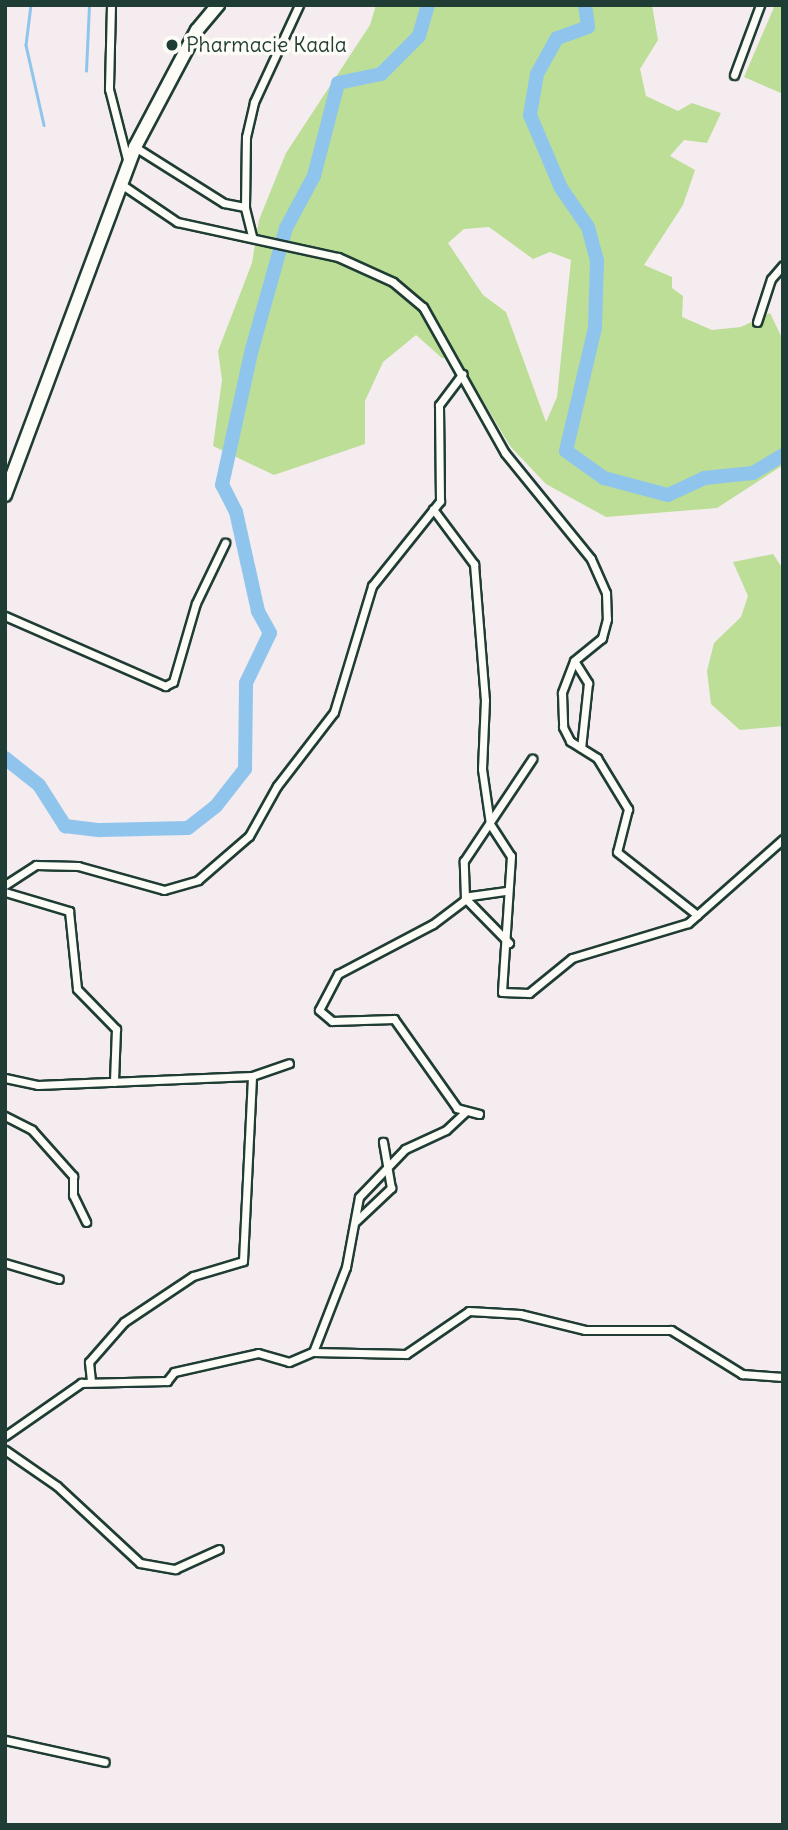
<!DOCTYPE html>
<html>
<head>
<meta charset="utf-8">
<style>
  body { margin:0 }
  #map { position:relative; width:788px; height:1830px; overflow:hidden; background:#f5ecef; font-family:Delius,sans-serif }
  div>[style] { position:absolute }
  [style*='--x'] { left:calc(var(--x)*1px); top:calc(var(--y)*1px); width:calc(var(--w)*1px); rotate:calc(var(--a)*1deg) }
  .green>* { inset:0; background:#bcde97 }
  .stream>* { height:2.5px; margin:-1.25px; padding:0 1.25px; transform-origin:1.25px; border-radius:1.25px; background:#8fc5ed }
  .river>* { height:14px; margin:-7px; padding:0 7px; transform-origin:7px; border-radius:7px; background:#8fc5ed }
  .roads { filter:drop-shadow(2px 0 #1f3d34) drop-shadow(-2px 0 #1f3d34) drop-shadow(0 2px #1f3d34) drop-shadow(0 -2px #1f3d34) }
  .minor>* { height:7px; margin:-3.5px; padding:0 3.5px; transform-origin:3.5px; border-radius:3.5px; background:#fdfcf7 }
  .trunk>* { height:12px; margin:-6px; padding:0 6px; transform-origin:6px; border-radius:6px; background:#fdfcf7 }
  .dots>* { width:19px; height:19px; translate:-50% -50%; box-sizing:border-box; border:4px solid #fdfcf7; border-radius:50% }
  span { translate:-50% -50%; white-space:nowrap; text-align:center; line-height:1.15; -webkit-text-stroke:7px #fdfcf7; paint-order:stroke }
  .poi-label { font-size:21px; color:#1f3d34 }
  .left { translate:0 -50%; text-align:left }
  .frame { position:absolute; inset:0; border:7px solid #1f3d34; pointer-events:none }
</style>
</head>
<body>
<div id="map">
  <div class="green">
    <div style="clip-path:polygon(evenodd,376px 5px,652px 5px,658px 40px,640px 69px,646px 96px,678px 111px,692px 103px,721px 113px,707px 143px,684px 140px,670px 156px,695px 170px,683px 205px,644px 265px,672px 277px,672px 288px,683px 296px,682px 317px,712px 330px,741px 327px,770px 313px,783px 340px,783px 465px,717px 508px,606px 517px,546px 484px,510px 446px,458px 359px,442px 358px,416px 335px,383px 362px,365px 401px,365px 444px,274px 475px,213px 446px,222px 380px,218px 351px,252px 263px,259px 220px,286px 153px,370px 25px,376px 5px,489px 227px,533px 259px,550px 252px,571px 260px,557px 397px,546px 422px,506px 312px,483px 295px,448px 243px,464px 229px,489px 227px)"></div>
    <div style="clip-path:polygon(775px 5px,783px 5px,783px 94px,744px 77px)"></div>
    <div style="clip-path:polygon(773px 554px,783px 569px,783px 726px,740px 730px,711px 704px,707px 671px,714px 643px,741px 617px,748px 596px,733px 562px)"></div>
  </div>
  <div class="stream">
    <div style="--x:31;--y:5;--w:40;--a:97.1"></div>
    <div style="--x:26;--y:45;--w:82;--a:77.3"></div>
    <div style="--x:86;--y:71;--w:66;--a:-87.4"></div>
  </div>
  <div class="river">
    <div style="--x:585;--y:5;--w:22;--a:82"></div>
    <div style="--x:588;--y:27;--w:33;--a:160"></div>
    <div style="--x:557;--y:38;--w:41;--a:119.1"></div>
    <div style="--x:537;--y:74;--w:42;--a:99.7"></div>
    <div style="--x:530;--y:115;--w:79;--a:67"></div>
    <div style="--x:561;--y:188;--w:47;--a:55.3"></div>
    <div style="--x:588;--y:227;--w:34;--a:75"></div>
    <div style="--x:597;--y:260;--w:68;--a:91.7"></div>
    <div style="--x:595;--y:328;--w:126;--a:103.3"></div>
    <div style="--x:566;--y:451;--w:47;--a:35.4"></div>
    <div style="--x:604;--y:478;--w:66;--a:14.9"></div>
    <div style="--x:668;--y:495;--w:40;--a:-25"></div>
    <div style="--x:704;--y:478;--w:49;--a:-5.8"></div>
    <div style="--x:753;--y:473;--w:35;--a:-31"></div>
    <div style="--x:5;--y:758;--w:43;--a:38.5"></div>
    <div style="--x:39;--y:785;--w:49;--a:57.6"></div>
    <div style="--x:65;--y:826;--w:35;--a:7"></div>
    <div style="--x:100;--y:830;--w:88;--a:-1.3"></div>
    <div style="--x:188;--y:828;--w:36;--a:-38"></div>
    <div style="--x:216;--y:806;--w:47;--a:-51.9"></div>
    <div style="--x:245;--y:769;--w:86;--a:-89.3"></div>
    <div style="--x:246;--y:683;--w:55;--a:-64.4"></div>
    <div style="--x:270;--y:633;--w:25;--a:-119"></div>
    <div style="--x:258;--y:611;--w:101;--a:-102.5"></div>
    <div style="--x:236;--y:512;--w:30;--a:-117"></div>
    <div style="--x:222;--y:485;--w:139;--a:-77.6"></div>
    <div style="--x:252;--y:349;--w:126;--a:-74.3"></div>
    <div style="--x:286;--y:228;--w:59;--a:-61.7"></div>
    <div style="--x:314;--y:176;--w:96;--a:-75.5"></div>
    <div style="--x:338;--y:83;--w:44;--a:-11.8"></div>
    <div style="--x:381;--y:74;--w:54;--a:-45"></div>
    <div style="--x:419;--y:36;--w:32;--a:-74"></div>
  </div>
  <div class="roads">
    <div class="minor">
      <div style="--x:111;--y:5;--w:84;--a:91.4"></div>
      <div style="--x:109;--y:89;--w:76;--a:75.6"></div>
      <div style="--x:734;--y:75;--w:75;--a:-69.6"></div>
      <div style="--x:135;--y:147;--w:105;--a:32.2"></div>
      <div style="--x:224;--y:203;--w:21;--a:11"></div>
      <div style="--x:121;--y:184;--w:68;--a:34.2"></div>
      <div style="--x:177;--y:222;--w:165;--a:12.3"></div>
      <div style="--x:338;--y:257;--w:60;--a:24.4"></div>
      <div style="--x:393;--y:282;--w:39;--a:40"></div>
      <div style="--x:423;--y:307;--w:167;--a:60.7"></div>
      <div style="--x:505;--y:453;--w:136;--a:50.9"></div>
      <div style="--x:591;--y:559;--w:37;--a:66"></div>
      <div style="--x:606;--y:593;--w:26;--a:88"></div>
      <div style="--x:607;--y:619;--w:20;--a:105"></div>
      <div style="--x:602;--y:638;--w:36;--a:141"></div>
      <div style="--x:574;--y:661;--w:34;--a:111"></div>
      <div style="--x:562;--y:693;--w:34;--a:88"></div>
      <div style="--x:563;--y:727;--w:16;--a:63"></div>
      <div style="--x:570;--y:741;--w:32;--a:32"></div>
      <div style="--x:597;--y:758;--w:60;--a:58.7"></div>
      <div style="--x:628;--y:809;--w:44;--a:104.3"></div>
      <div style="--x:617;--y:852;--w:102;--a:38.2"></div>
      <div style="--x:252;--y:236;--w:30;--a:-104"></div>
      <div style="--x:245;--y:207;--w:70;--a:-89.2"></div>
      <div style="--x:246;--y:137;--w:36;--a:-77"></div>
      <div style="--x:254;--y:102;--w:107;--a:-65.1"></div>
      <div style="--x:757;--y:322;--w:45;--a:-72"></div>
      <div style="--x:771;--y:279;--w:18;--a:-49"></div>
      <div style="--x:433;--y:509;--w:69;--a:53.3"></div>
      <div style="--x:474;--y:564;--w:136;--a:85.4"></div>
      <div style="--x:485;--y:700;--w:69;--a:92.5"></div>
      <div style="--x:482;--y:769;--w:56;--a:81.7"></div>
      <div style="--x:490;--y:824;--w:38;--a:57"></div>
      <div style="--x:511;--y:856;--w:136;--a:93.8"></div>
      <div style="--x:502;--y:992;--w:27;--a:2"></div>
      <div style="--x:529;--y:993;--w:55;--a:-39.1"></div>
      <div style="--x:572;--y:958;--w:121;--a:-16.8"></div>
      <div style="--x:688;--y:923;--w:127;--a:-41.5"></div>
      <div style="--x:5;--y:616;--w:175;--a:23.6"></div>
      <div style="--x:165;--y:686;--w:9;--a:-27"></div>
      <div style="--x:173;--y:682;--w:82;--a:-73.8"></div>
      <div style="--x:196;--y:603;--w:67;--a:-64.2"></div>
      <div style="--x:575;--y:662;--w:25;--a:58"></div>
      <div style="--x:588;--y:683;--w:65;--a:96.1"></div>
      <div style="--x:5;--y:885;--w:37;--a:-33"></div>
      <div style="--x:36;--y:865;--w:42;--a:1.4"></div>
      <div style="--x:78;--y:866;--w:89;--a:15.6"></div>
      <div style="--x:164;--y:890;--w:35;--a:-16"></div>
      <div style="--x:198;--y:880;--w:67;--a:-40.8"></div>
      <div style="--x:249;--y:836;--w:57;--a:-60.8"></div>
      <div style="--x:277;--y:786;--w:93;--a:-52.4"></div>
      <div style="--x:334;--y:712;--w:132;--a:-73.2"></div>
      <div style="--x:372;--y:586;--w:109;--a:-51.3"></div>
      <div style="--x:440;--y:501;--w:96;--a:-90.6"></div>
      <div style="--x:439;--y:405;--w:39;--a:-53"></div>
      <div style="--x:5;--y:892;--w:67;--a:16.5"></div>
      <div style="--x:69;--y:911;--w:78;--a:84.1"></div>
      <div style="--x:77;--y:989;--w:56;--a:45.7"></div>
      <div style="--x:116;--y:1029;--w:53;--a:92.2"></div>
      <div style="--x:509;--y:943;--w:63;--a:-134.4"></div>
      <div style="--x:465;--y:898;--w:37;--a:-92"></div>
      <div style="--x:464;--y:861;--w:123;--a:-56.3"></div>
      <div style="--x:5;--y:1078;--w:34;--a:12"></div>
      <div style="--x:38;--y:1085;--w:214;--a:-2.4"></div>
      <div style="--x:252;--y:1076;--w:39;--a:-19"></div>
      <div style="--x:479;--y:1114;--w:23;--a:-165"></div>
      <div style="--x:457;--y:1108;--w:109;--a:-125.3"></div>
      <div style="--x:394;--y:1019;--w:62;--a:178.2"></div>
      <div style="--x:332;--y:1021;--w:17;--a:-140"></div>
      <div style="--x:319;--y:1010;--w:41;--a:-62.2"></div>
      <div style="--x:338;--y:974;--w:107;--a:-27.8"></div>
      <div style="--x:433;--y:924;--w:46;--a:-37.1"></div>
      <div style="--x:470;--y:896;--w:35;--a:-8"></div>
      <div style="--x:5;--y:1116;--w:30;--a:27"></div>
      <div style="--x:32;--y:1130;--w:62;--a:48.3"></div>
      <div style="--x:73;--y:1176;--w:19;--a:90"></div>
      <div style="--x:73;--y:1195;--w:30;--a:64"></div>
      <div style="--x:355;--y:1222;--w:50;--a:-43.4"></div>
      <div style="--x:391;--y:1188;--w:47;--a:-99.9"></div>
      <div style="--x:5;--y:1263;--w:56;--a:16.5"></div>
      <div style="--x:313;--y:1352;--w:91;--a:-68.8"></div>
      <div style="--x:346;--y:1267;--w:71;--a:-79.5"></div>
      <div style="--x:359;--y:1197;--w:66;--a:-46.2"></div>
      <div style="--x:405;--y:1149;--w:45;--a:-24.9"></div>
      <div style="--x:446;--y:1130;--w:26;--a:-43"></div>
      <div style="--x:91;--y:1381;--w:19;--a:-96"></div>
      <div style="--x:89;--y:1362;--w:53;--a:-48.8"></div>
      <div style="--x:124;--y:1322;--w:83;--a:-33.7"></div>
      <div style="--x:193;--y:1276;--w:52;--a:-16.7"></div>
      <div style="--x:243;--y:1261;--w:185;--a:-87.2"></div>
      <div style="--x:5;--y:1436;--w:93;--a:-34.9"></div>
      <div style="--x:81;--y:1383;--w:86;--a:-1.3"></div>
      <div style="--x:167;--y:1381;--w:11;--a:-52"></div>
      <div style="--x:174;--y:1372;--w:86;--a:-12.7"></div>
      <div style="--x:258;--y:1353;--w:32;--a:16"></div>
      <div style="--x:289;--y:1362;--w:26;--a:-23"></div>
      <div style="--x:313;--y:1352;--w:93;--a:1.2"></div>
      <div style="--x:406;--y:1354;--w:76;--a:-34.3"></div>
      <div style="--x:469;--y:1311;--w:51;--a:3.4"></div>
      <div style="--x:520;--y:1314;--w:67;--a:13.8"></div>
      <div style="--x:585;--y:1330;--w:86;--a:0"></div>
      <div style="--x:671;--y:1330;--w:84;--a:31.8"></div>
      <div style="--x:742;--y:1374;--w:41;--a:4.2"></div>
      <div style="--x:5;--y:1450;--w:63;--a:34.7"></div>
      <div style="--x:57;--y:1486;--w:113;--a:42.9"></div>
      <div style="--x:140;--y:1563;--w:36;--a:10"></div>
      <div style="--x:175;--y:1569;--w:48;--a:-24.4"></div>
      <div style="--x:5;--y:1740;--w:102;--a:12.4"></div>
    </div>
    <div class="trunk">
      <div style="--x:5;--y:495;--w:371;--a:-69.5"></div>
      <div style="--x:135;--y:147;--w:132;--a:-62.1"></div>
      <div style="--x:197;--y:30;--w:33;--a:-50"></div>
    </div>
  </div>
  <div class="dots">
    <div style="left:172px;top:45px;background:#1f3d34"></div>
  </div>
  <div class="poi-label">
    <span class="left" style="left:186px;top:45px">Pharmacie Kaala</span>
  </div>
  <div class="frame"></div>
</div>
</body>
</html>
